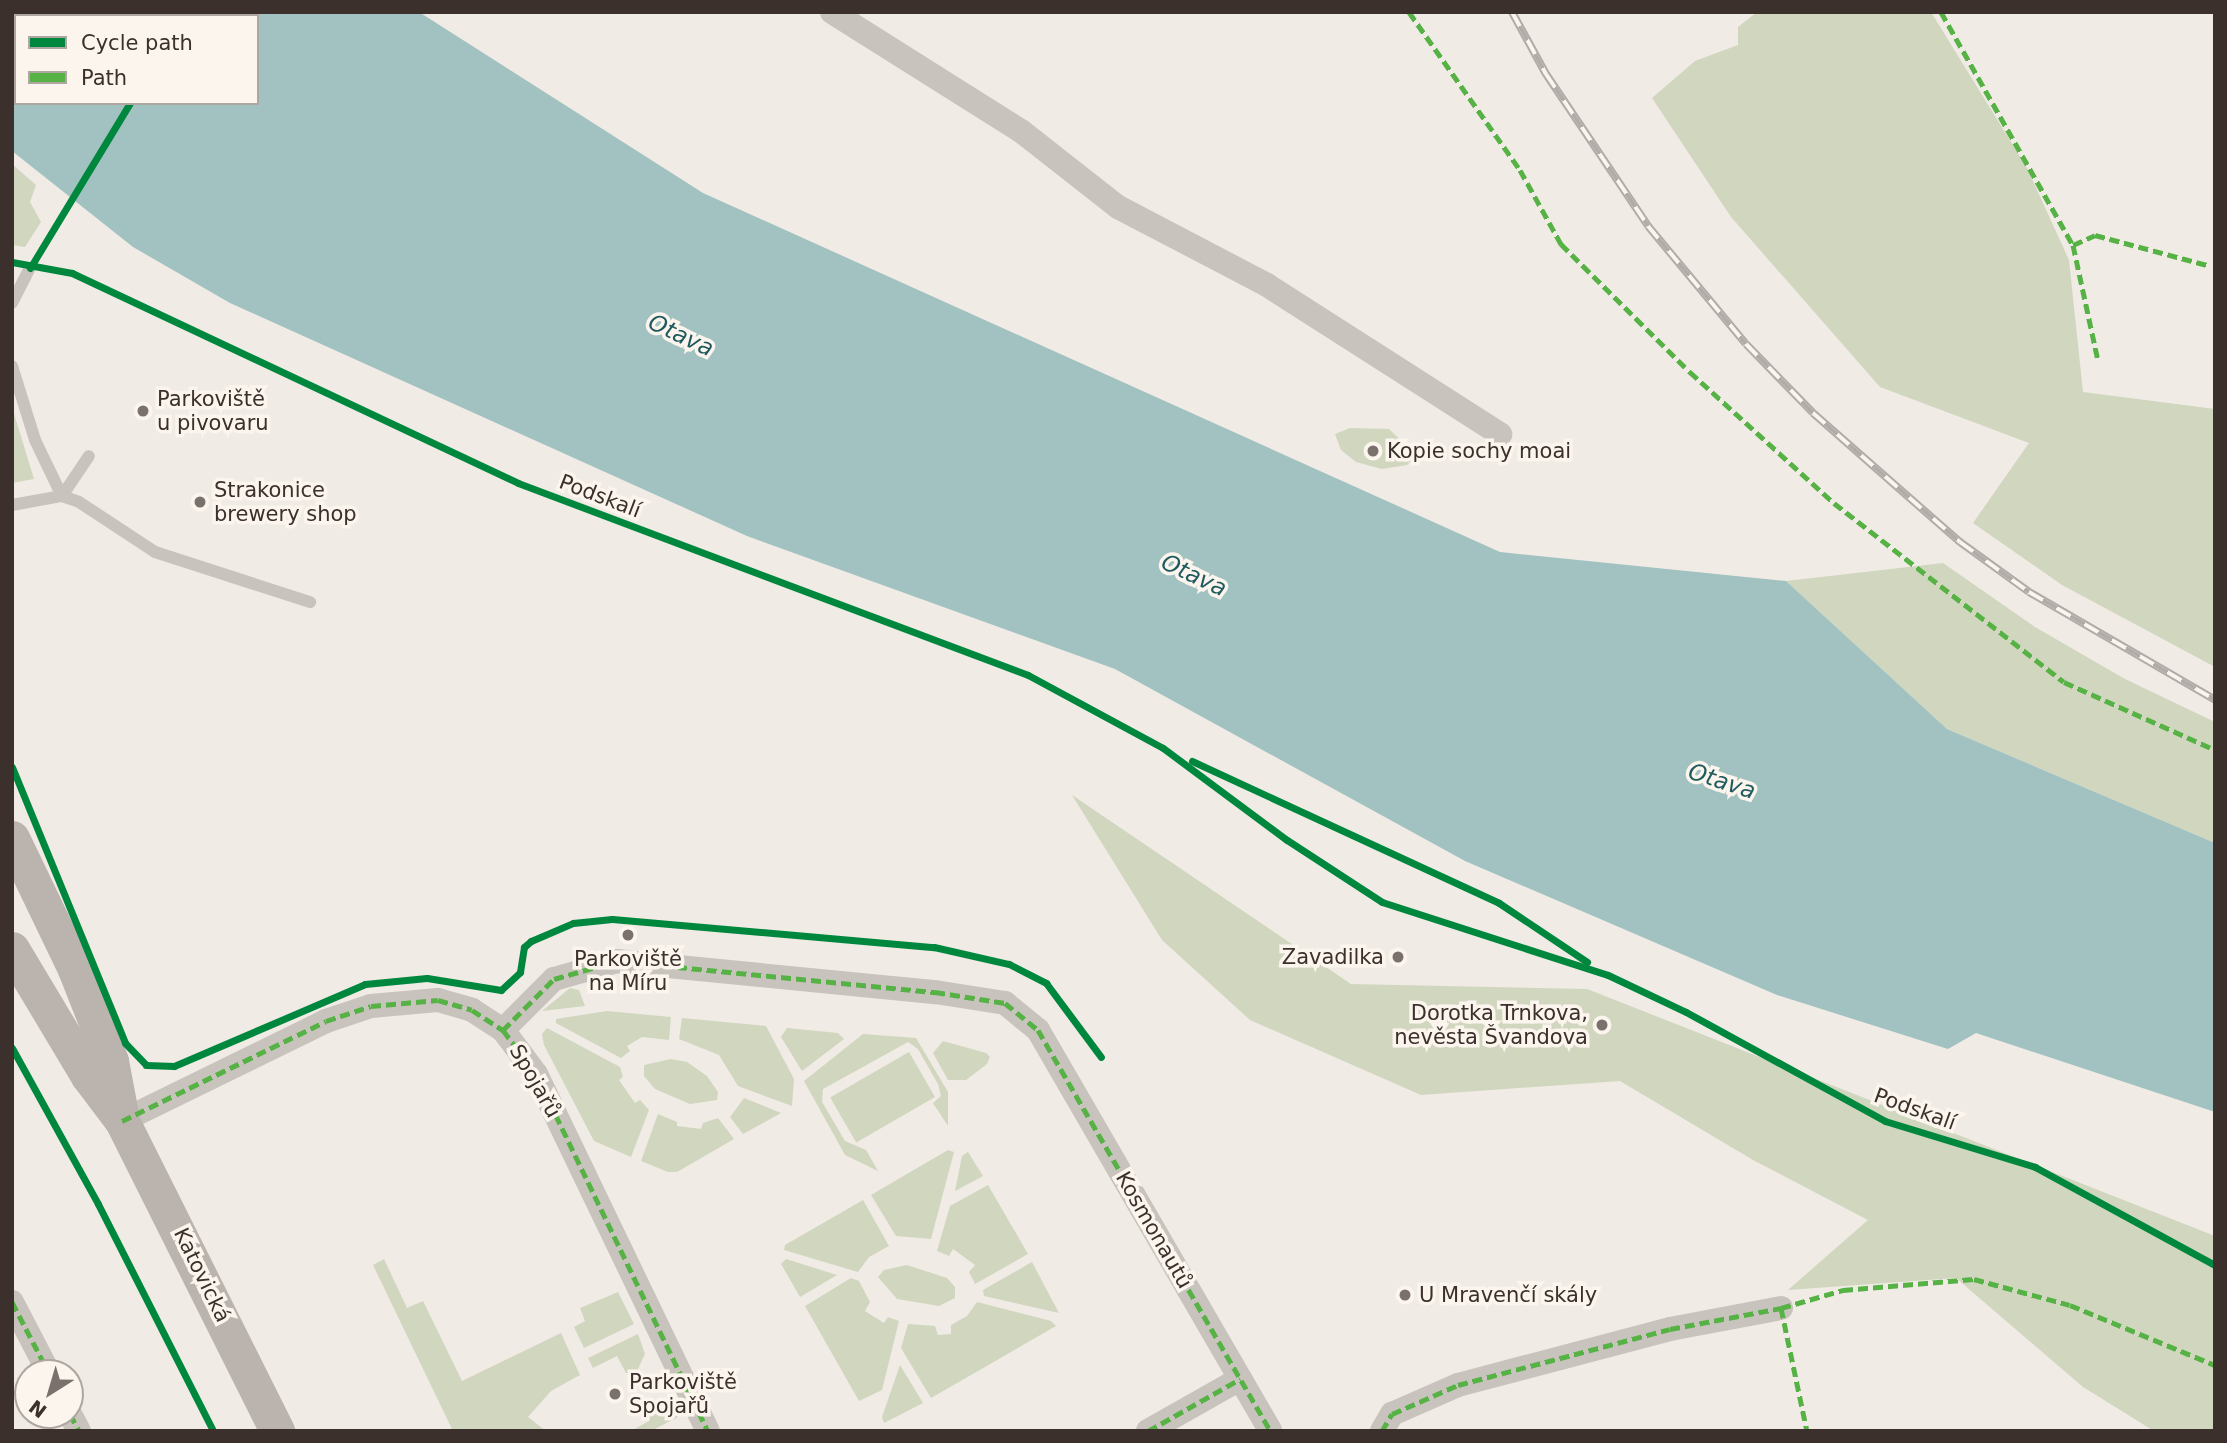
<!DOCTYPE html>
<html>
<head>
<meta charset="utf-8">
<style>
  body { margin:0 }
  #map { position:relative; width:2227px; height:1443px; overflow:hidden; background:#f0ebe5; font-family:"DejaVu Sans",sans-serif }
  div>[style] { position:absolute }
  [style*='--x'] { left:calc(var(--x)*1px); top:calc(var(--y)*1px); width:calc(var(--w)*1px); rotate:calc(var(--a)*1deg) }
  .green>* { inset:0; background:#d1d6bf; transform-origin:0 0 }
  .water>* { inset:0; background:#a1c2c1 }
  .service>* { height:12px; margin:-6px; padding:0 6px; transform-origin:6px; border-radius:6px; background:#c9c3be }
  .minor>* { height:24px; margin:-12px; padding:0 12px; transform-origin:12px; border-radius:12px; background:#c9c3be }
  .secondary>* { height:35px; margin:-17.5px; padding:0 17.5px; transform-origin:17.5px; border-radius:17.5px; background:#bab3ae }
  .rail>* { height:8px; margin-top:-4px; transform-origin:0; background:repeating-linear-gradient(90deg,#fbf5ee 0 16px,#b1aca8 0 32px); box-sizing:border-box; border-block:2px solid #b1aca8 }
  .quiet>* { height:5px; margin-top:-2.5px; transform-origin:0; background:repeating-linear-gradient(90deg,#57b246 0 10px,transparent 0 15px) }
  .cycleway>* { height:7px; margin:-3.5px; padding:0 3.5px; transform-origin:3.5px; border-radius:3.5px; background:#00873e }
  .dots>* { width:19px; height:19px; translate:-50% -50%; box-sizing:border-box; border:4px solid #fbf5ee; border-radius:50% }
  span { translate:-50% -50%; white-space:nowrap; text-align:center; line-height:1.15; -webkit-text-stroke:7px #fbf5ee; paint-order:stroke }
  .poi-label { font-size:21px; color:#3b302b }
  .left { translate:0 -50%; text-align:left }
  .right { translate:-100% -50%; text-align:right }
  .street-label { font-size:21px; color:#3b302b }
  .water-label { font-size:23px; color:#1f5a5e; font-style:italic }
  .frame { position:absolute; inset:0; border:14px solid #3b302b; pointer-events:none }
  .legend { position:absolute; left:14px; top:14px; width:245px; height:91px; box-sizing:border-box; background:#fbf5ee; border:2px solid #aea6a0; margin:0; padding:9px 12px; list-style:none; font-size:21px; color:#3b302b }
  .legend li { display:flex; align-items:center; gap:14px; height:35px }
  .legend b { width:35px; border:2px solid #aea6a0 }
  .north { position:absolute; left:14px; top:1359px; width:70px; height:70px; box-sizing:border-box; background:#fbf5ee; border:2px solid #aea6a0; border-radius:50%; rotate:217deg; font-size:19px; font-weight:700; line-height:28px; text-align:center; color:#3b302b }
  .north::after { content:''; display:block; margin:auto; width:24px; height:32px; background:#7a716c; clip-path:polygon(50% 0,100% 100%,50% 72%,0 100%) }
</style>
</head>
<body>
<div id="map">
  <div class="green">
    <div style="clip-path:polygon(1757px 12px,1931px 12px,2027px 168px,2069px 260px,2083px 392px,2215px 409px,2215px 667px,2062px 585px,1973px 523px,2029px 443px,1880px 387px,1731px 217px,1652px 98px,1695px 61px,1738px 45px,1738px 27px)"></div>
    <div style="clip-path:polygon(12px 164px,36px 185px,30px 202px,41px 222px,25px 247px,12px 245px)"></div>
    <div style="clip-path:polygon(12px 407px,34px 479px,12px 483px)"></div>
    <div style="clip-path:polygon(1350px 428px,1389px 429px,1416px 455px,1407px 465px,1382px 469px,1356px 462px,1341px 450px,1335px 434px)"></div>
    <div style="clip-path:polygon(1943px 563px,2035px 627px,2125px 679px,2215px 722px,2215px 843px,1947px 729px,1786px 581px)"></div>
    <div style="clip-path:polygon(1072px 795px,1351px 984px,1587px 989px,2215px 1236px,2215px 1431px,2154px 1431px,2083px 1387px,1956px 1278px,1788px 1290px,1868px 1220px,1753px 1160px,1620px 1081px,1421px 1095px,1250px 1020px,1162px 940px)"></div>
    <div style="clip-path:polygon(570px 988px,579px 990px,585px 1006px,542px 1011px)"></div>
    <div style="clip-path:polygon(607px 1011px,671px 1017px,669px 1040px,642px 1037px,627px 1046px,630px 1051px,621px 1058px,556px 1023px,556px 1019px)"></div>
    <div style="clip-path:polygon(682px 1018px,766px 1026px,794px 1079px,792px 1106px,738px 1086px,719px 1055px,679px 1039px)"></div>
    <div style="clip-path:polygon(547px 1028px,620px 1067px,623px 1077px,619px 1080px,635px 1103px,640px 1100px,649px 1110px,631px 1157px,594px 1141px,544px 1045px,542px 1034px)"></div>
    <div style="clip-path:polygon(787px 1028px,838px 1033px,844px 1039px,802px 1071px,781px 1037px)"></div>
    <div style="clip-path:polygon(863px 1034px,916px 1038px,948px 1092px,948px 1126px,933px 1103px,941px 1096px,938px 1084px,918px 1049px,908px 1042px,823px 1089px,822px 1102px,845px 1141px,866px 1150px,878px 1171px,845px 1155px,804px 1081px)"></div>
    <div style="clip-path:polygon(943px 1041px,986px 1053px,990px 1057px,987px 1064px,966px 1080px,948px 1080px,933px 1053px)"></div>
    <div style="left:909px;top:1052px;width:52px;height:91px;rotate:60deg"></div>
    <div style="clip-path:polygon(671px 1059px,687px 1062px,707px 1076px,718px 1092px,717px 1100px,690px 1104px,655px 1089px,644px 1076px,644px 1065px)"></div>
    <div style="clip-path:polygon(744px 1098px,781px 1113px,743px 1134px,730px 1117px)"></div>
    <div style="clip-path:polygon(658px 1114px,677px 1122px,677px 1126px,701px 1129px,703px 1123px,718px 1118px,734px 1139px,677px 1172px,668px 1172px,641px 1161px)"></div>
    <div style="clip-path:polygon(948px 1150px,954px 1152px,931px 1239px,896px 1236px,871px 1195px)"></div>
    <div style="clip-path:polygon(968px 1152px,983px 1176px,955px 1191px,962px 1156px)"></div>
    <div style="clip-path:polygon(988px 1185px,1028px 1254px,975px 1284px,969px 1272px,975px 1265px,953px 1249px,949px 1256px,937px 1251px,950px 1206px)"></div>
    <div style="clip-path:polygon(863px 1200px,889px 1246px,869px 1257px,858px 1272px,784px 1250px,785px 1245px)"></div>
    <div style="clip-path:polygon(384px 1259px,407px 1308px,423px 1301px,462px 1381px,561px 1333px,580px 1375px,551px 1391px,528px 1417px,546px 1431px,452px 1429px,373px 1265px)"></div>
    <div style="clip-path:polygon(786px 1259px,837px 1275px,800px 1297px,781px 1264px)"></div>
    <div style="clip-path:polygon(1032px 1262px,1059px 1313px,984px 1296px,983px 1290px)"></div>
    <div style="clip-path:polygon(907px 1265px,947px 1278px,955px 1287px,955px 1298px,939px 1306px,897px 1299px,878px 1277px,884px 1270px)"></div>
    <div style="clip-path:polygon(851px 1278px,859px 1281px,870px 1302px,865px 1311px,884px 1323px,888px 1317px,899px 1321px,882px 1390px,859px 1401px,805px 1306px)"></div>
    <div style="clip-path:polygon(618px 1292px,634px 1324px,584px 1348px,574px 1327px,585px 1321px,580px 1308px)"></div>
    <div style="clip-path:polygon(977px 1302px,1051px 1321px,1056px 1326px,931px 1398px,901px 1348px,908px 1324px,935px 1326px,938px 1335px,951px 1334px,951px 1325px,967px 1316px)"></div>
    <div style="clip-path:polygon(638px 1334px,645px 1354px,636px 1373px,626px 1373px,617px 1356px,593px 1368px,588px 1358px)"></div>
    <div style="clip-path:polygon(900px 1365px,923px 1403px,884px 1423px,882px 1417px)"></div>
    <div style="clip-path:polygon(646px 1401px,667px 1406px,678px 1417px,651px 1431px,631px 1431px,649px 1421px,643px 1407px)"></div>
  </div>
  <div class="water">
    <div style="clip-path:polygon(evenodd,12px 12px,419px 12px,703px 193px,1500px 552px,1786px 581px,1947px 729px,2215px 843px,2215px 1112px,1976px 1033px,1948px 1049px,1777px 995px,1465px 861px,1115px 669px,747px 536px,230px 303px,133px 247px,12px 151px,12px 12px,16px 16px,257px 16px,257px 103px,16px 103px,16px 16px)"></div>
  </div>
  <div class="service">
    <div style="--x:12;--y:303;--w:39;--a:-63"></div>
    <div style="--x:12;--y:366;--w:77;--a:72.7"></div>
    <div style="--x:35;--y:440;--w:62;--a:64.3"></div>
    <div style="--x:62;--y:496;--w:48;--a:-56"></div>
    <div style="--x:12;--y:505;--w:51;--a:-10.2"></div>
    <div style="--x:62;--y:496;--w:18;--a:19"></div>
    <div style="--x:79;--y:502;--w:91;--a:33.3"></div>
    <div style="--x:155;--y:552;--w:163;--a:17.9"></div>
  </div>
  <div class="minor">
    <div style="--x:832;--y:12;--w:223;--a:32.2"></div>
    <div style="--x:1021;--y:131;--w:123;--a:38.1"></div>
    <div style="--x:1118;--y:207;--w:168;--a:27.6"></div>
    <div style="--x:1267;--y:285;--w:277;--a:32.6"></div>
    <div style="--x:503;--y:1030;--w:72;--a:-45"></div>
    <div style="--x:554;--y:979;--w:66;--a:-15.9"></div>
    <div style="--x:617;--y:961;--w:320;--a:5.6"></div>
    <div style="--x:935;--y:992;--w:71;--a:8.9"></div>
    <div style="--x:1005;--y:1003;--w:43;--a:39.3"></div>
    <div style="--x:1038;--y:1030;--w:463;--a:59.9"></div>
    <div style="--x:122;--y:1121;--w:227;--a:-26.1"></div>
    <div style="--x:326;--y:1021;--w:47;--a:-18.4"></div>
    <div style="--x:371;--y:1006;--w:67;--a:-5.1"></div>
    <div style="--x:438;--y:1000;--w:35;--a:16"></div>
    <div style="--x:472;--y:1010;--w:37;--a:33"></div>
    <div style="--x:503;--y:1030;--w:55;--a:53.1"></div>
    <div style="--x:536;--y:1074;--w:396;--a:64.3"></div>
    <div style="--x:12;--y:1302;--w:80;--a:62.5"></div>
    <div style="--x:70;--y:1414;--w:19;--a:62"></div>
    <div style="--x:1148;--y:1431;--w:106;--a:-29.5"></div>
    <div style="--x:1382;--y:1431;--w:20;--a:-60"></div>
    <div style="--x:1392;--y:1414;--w:72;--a:-23.7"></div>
    <div style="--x:1458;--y:1385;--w:219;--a:-14.8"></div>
    <div style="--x:1670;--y:1329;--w:113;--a:-10.7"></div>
  </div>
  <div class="secondary">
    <div style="--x:12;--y:838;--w:145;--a:64.3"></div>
    <div style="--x:75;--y:969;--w:99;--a:68.6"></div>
    <div style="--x:111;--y:1061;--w:54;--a:79.3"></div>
    <div style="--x:12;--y:949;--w:148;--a:59.1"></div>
    <div style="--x:88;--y:1076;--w:56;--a:52.9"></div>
    <div style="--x:122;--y:1121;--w:347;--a:63.4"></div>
  </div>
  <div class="rail">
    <div style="--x:1512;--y:12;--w:71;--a:61.3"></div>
    <div style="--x:1546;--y:74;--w:183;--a:56.1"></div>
    <div style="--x:1648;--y:226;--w:153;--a:50.3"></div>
    <div style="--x:1746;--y:344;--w:96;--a:45.8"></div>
    <div style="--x:1813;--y:413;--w:196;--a:41.3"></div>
    <div style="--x:1960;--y:542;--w:85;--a:35.9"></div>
    <div style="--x:2029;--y:592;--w:215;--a:30.1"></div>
  </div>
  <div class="quiet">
    <div style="--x:1409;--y:12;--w:193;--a:54.9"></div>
    <div style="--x:1520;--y:170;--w:85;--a:61"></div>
    <div style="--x:1561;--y:244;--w:182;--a:44.8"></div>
    <div style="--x:1690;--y:372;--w:195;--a:42.3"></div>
    <div style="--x:1834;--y:503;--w:291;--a:37.9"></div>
    <div style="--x:2064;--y:682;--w:166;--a:24.2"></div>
    <div style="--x:1941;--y:12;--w:268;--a:60.5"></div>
    <div style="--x:2073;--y:245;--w:119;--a:77.8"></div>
    <div style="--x:2073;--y:245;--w:24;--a:-24"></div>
    <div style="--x:2095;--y:235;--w:116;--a:15"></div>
    <div style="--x:503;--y:1030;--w:72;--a:-45"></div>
    <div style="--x:554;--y:979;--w:66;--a:-15.9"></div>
    <div style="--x:617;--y:961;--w:320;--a:5.6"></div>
    <div style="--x:935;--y:992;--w:71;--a:8.9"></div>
    <div style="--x:1005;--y:1003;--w:43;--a:39.3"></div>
    <div style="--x:1038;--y:1030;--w:463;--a:59.9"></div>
    <div style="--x:122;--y:1121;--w:227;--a:-26.1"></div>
    <div style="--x:326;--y:1021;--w:47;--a:-18.4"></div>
    <div style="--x:371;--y:1006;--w:67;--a:-5.1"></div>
    <div style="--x:438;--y:1000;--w:35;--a:16"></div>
    <div style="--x:472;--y:1010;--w:37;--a:33"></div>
    <div style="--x:503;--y:1030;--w:55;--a:53.1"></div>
    <div style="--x:536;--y:1074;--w:396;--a:64.3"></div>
    <div style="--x:12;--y:1302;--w:80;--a:62.5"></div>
    <div style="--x:1781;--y:1308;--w:126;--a:78.1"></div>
    <div style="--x:70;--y:1414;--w:19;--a:62"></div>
    <div style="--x:1148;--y:1431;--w:106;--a:-29.5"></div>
    <div style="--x:1382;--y:1431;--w:20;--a:-60"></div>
    <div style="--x:1392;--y:1414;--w:72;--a:-23.7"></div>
    <div style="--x:1458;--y:1385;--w:219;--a:-14.8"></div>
    <div style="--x:1670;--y:1329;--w:113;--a:-10.7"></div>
    <div style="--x:1781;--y:1308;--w:65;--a:-16.2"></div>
    <div style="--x:1843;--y:1290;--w:131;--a:-4.8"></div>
    <div style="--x:1974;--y:1279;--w:99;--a:15.2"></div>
    <div style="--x:2070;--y:1305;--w:157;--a:22.5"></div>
  </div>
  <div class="cycleway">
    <div style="--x:12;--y:262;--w:61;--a:10.4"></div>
    <div style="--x:72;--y:273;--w:493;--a:25.2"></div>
    <div style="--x:518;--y:483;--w:545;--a:20.63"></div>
    <div style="--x:1028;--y:675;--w:153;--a:28.4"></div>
    <div style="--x:1163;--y:748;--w:154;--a:36.6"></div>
    <div style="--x:1287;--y:840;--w:113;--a:33.1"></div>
    <div style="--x:1382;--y:902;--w:237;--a:17.9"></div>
    <div style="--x:1608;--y:975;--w:86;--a:25.4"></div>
    <div style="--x:1686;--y:1012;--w:227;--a:28.7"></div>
    <div style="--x:1885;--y:1121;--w:157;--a:17"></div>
    <div style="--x:2035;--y:1167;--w:205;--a:28.6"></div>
    <div style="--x:30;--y:268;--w:193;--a:-58.8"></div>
    <div style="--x:1192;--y:761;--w:338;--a:24.8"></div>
    <div style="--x:1499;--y:903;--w:106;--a:33.8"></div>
    <div style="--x:12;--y:767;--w:298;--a:67.7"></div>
    <div style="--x:125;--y:1043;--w:30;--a:46"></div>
    <div style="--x:146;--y:1065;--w:28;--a:2"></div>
    <div style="--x:174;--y:1066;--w:208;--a:-23.2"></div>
    <div style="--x:365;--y:984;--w:62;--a:-5.5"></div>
    <div style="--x:427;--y:978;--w:75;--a:9.2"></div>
    <div style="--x:501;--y:990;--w:26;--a:-43"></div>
    <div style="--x:520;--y:972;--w:25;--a:-81"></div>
    <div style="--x:524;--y:947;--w:9;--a:-41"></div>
    <div style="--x:531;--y:941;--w:46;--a:-23.2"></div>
    <div style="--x:573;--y:923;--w:39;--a:-6"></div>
    <div style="--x:612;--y:919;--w:323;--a:5"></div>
    <div style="--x:934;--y:947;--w:77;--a:12.8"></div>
    <div style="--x:1009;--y:964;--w:42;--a:27.2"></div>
    <div style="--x:1046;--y:983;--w:92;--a:53.4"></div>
    <div style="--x:12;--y:1048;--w:178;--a:61.1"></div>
    <div style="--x:98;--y:1204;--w:254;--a:63.1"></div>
  </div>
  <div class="dots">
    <div style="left:143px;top:411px;background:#7a716c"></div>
    <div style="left:1373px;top:451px;background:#7a716c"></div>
    <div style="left:200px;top:502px;background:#7a716c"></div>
    <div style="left:628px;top:935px;background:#7a716c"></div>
    <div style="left:1398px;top:957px;background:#7a716c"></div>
    <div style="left:1602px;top:1025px;background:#7a716c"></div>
    <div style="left:1405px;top:1295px;background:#7a716c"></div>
    <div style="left:615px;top:1394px;background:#7a716c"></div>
  </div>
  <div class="poi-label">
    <span class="left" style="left:157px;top:411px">Parkoviště<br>u pivovaru</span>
    <span class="left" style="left:1387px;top:451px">Kopie sochy moai</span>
    <span class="left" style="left:214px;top:502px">Strakonice<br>brewery shop</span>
    <span class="right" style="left:1384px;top:957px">Zavadilka</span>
    <span style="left:628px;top:971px">Parkoviště<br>na Míru</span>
    <span class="right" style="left:1588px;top:1025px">Dorotka Trnkova,<br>nevěsta Švandova</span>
    <span class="left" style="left:1419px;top:1295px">U Mravenčí skály</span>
    <span class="left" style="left:629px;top:1394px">Parkoviště<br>Spojařů</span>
  </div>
  <div class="street-label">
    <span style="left:600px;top:496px;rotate:21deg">Podskalí</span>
    <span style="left:535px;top:1081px;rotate:60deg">Spojařů</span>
    <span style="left:1915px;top:1109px;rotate:20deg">Podskalí</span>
    <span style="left:1154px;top:1230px;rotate:60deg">Kosmonautů</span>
    <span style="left:202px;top:1275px;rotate:64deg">Katovická</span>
  </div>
  <div class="water-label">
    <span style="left:681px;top:335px;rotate:25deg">Otava</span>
    <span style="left:1194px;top:575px;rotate:25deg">Otava</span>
    <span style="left:1722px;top:781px;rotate:18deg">Otava</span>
  </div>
  <div class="frame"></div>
  <ul class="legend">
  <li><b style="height:9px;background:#00873e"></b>Cycle path</li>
  <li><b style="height:9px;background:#57b246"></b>Path</li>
  </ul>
  <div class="north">N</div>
</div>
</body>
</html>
